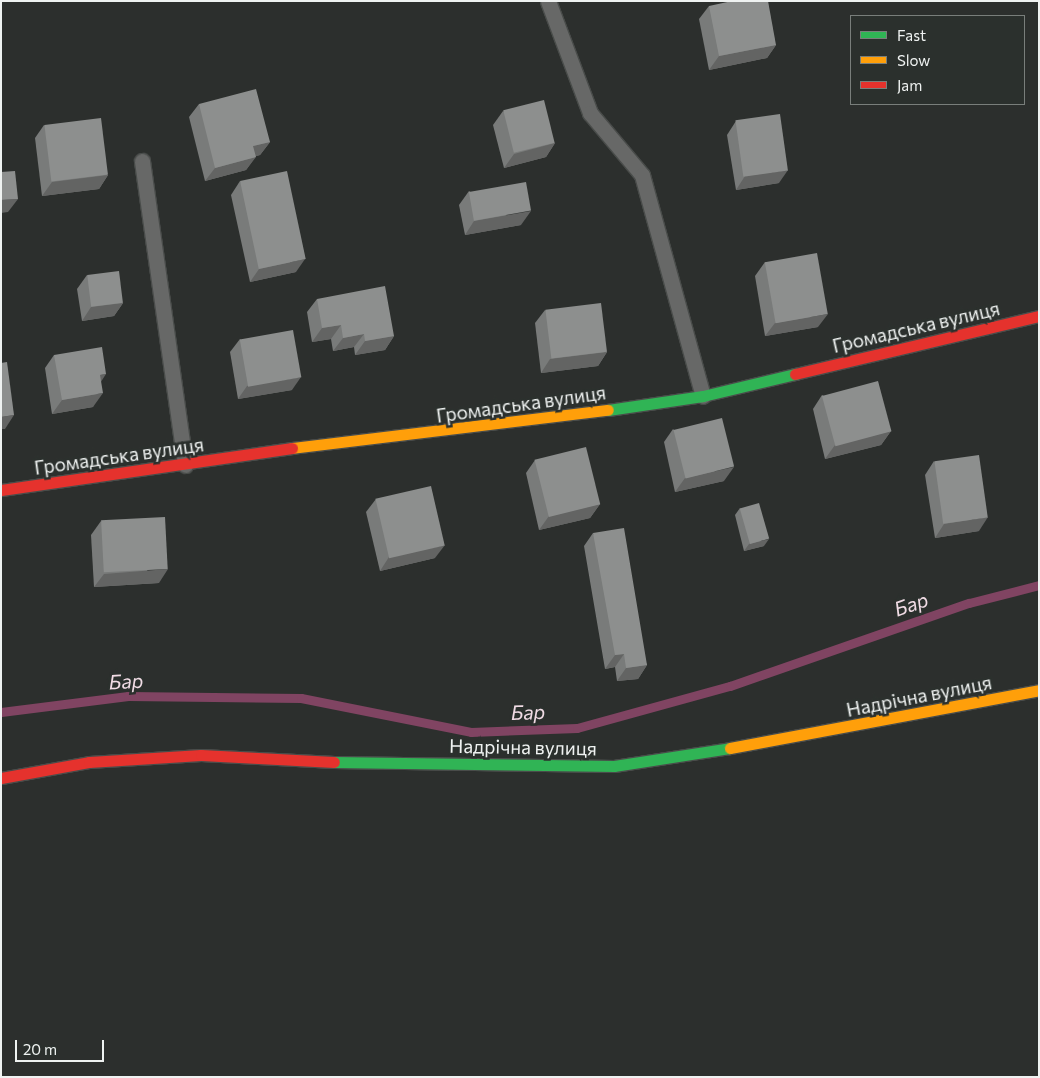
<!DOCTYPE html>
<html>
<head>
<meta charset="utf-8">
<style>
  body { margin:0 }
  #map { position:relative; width:1040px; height:1078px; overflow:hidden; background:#2c2f2d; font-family:Commissioner,sans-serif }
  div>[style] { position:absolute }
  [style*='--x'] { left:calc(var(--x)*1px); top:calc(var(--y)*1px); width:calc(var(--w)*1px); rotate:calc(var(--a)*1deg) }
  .stream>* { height:9px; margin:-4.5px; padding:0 4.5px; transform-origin:4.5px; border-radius:4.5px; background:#804462 }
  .roads { filter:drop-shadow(1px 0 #494c4a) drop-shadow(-1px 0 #494c4a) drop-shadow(0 1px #494c4a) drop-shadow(0 -1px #494c4a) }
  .lane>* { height:15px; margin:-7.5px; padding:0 7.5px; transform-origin:7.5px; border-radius:7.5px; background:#676867 }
  .fast>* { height:11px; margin:-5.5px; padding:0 5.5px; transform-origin:5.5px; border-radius:5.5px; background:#30b455 }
  .slow>* { height:11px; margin:-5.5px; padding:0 5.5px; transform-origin:5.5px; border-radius:5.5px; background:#ff9f0a }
  .jam>* { height:11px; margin:-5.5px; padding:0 5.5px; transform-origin:5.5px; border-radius:5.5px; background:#e5322d }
  .wall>* { inset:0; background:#797b7a }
  .shaded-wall>* { inset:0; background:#636463 }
  .building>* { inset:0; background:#8d8f8e; transform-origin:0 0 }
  span { translate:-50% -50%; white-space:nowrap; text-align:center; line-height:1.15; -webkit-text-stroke:5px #2b302d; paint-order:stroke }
  .street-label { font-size:19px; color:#eff2f1 }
  .water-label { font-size:20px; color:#f1dce5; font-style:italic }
  .frame { position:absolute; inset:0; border:2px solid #eff2f1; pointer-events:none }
  .legend { position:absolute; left:850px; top:15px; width:175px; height:90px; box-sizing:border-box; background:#2b302d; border:1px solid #797e7b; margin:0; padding:6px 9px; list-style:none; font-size:15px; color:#eff2f1 }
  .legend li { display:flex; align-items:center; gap:10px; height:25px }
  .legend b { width:25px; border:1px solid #797e7b }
  .scale { position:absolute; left:15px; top:1040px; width:89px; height:22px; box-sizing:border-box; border:2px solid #eff2f1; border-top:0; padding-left:6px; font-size:15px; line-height:18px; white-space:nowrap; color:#eff2f1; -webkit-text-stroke:4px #2b302d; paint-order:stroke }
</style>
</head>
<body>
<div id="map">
  <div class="stream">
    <div style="--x:1;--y:712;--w:128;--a:-7.2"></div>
    <div style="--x:128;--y:696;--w:173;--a:0.7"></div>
    <div style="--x:301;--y:698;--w:173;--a:11.3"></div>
    <div style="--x:471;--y:732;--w:106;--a:-2.2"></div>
    <div style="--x:577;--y:728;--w:159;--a:-15.4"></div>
    <div style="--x:730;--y:686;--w:253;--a:-19.2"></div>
    <div style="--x:969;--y:603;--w:72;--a:-14.4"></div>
  </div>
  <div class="roads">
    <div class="lane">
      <div style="--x:548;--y:1;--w:120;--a:69.4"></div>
      <div style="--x:590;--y:113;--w:81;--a:50"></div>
      <div style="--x:642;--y:175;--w:229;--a:74.6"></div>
      <div style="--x:142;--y:161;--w:307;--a:81.9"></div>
    </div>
    <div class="fast">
      <div style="--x:608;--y:410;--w:96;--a:-8.4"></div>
      <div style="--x:703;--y:396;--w:95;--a:-13.4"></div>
      <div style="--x:334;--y:762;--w:280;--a:0.8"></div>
      <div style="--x:614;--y:766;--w:117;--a:-8.8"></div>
    </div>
    <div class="slow">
      <div style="--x:292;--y:448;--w:318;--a:-6.9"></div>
      <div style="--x:730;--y:748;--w:314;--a:-10.6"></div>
    </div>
    <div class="jam">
      <div style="--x:795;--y:374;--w:251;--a:-13.4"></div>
      <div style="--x:1;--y:490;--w:294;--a:-8.2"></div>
      <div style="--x:1;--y:778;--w:89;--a:-10.3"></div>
      <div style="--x:89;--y:762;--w:112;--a:-3.6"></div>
      <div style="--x:201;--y:755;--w:133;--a:3"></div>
    </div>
  </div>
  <div class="wall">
    <div style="clip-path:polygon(709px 6px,776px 45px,767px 58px,709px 70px,699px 19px)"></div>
    <div style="clip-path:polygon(199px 104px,270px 142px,260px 155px,256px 156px,246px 170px,205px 181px,189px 117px)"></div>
    <div style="clip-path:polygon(503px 111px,555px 143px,546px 157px,504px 168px,493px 125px)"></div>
    <div style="clip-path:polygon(736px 121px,779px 183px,736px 190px,727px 135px)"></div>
    <div style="clip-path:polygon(44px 125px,108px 175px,99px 189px,42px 196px,35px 138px)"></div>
    <div style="clip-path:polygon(240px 181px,296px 272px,250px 282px,231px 195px)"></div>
    <div style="clip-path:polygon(469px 191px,521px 225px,465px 235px,459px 205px)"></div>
    <div style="clip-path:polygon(765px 262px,818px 327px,765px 336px,755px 276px)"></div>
    <div style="clip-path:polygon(87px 275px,123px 303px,114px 316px,82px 321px,77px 289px)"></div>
    <div style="clip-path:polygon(317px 299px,394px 336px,385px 350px,355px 355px,354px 347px,333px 351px,331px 339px,312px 342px,307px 312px)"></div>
    <div style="clip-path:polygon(545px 310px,607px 352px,598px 366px,541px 373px,535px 323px)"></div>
    <div style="clip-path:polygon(240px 339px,292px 390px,238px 399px,230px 352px)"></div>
    <div style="clip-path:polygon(54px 355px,101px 382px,93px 407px,52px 414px,45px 368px)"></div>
    <div style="clip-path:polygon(822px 395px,891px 431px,881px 445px,825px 459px,813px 409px)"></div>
    <div style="clip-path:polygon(673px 429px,724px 481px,675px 492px,664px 442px)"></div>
    <div style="clip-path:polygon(535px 460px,600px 504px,590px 518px,539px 530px,526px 473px)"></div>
    <div style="clip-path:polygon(934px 461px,979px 531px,935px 538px,925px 475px)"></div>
    <div style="clip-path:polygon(376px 499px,435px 558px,380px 571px,366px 512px)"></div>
    <div style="clip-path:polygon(740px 508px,764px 546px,744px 551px,735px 515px)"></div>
    <div style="clip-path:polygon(101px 521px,159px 583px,94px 587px,91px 535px)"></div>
    <div style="clip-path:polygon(593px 533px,647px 665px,638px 679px,617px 681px,615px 667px,605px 669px,584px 546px)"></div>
  </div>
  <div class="shaded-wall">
    <div style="clip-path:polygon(776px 45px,767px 58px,709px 70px,719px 56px)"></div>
    <div style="clip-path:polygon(270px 142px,260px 155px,243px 160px,253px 146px)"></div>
    <div style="clip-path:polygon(555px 143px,546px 157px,504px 168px,514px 154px)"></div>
    <div style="clip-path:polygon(256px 157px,246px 170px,205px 181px,215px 168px)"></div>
    <div style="clip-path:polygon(788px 170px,779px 183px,736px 190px,745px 176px)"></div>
    <div style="clip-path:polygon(108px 175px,99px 189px,42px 196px,52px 182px)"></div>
    <div style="clip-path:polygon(18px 199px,8px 212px,1px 213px,1px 200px)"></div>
    <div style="clip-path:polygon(531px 211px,521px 225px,465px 235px,474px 221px)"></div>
    <div style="clip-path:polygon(305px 259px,296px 272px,250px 282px,259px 269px)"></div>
    <div style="clip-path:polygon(123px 303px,114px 316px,82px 321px,91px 307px)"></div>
    <div style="clip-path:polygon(828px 314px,818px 327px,765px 336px,775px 323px)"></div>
    <div style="clip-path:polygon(341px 325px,331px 339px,312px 342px,322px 328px)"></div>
    <div style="clip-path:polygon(364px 334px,354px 347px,333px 351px,343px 338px)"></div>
    <div style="clip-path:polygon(394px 336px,385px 350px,355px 355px,365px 341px)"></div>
    <div style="clip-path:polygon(607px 352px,598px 366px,541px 373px,550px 359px)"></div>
    <div style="clip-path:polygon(106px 374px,97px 388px,100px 375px)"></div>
    <div style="clip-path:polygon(301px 377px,292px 390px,238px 399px,247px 386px)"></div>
    <div style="clip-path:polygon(103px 393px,93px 407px,52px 414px,62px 400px)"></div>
    <div style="clip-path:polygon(14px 415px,5px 429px,1px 429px,1px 417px)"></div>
    <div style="clip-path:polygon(891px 431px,881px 445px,825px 459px,835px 445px)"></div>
    <div style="clip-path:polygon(734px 467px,724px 481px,675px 492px,685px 478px)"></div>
    <div style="clip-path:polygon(600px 504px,590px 518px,539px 530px,549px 516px)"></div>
    <div style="clip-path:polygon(988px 517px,979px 531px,935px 538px,944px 524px)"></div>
    <div style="clip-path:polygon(769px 539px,764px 546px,744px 551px,749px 544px)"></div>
    <div style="clip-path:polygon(445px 545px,435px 558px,380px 571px,389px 557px)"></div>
    <div style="clip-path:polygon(168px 569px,159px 583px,94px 587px,104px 574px)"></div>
    <div style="clip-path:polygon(624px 654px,615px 667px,605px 669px,615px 655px)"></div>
    <div style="clip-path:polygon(647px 665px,638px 679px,617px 681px,626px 668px)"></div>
  </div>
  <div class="building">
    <div style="clip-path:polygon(732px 1px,768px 1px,776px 45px,719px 56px,709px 6px)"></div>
    <div style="clip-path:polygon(256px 89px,270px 142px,253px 146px,256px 157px,215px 168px,199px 104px)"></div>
    <div style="left:544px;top:100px;width:44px;height:42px;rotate:76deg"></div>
    <div style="left:780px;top:114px;width:57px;height:45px;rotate:82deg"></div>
    <div style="left:101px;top:118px;width:57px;height:57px;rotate:83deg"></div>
    <div style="clip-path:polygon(15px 171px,18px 199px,1px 200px,1px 172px)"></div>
    <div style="left:287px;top:171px;width:90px;height:48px;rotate:78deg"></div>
    <div style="left:526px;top:182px;width:29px;height:58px;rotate:80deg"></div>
    <div style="left:817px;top:253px;width:62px;height:53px;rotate:80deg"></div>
    <div style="left:119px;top:271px;width:32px;height:32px;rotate:83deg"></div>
    <div style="clip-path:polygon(385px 286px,394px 336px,365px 341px,364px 334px,343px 338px,341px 325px,322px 328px,317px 299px)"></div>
    <div style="left:601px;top:303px;width:49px;height:56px;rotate:83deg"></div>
    <div style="left:293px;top:330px;width:48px;height:54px;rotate:80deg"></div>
    <div style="clip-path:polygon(102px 347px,106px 374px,100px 375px,103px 393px,62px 400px,54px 355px)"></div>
    <div style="clip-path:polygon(7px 362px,14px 415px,1px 417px,1px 363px)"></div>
    <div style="left:878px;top:381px;width:52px;height:58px;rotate:75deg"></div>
    <div style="left:722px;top:418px;width:50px;height:50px;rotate:76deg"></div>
    <div style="left:586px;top:447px;width:59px;height:53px;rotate:76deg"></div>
    <div style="left:979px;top:455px;width:63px;height:45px;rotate:82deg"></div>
    <div style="left:431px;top:486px;width:61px;height:57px;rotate:77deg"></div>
    <div style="left:759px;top:503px;width:37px;height:20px;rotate:74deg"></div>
    <div style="left:165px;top:517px;width:52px;height:64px;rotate:87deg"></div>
    <div style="clip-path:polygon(624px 528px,647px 665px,626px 668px,624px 654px,615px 655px,593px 533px)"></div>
  </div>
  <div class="street-label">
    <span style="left:916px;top:327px;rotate:-13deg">Громадська вулиця</span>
    <span style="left:521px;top:404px;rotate:-8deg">Громадська вулиця</span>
    <span style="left:119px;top:456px;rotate:-8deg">Громадська вулиця</span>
    <span style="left:919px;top:696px;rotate:-11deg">Надрічна вулиця</span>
    <span style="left:523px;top:747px;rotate:1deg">Надрічна вулиця</span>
  </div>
  <div class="water-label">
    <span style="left:911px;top:604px;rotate:-19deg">Бар</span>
    <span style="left:126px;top:681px;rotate:-3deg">Бар</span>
    <span style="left:528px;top:712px;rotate:-2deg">Бар</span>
  </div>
  <div class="frame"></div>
  <ul class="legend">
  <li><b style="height:6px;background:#30b455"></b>Fast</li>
  <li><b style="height:6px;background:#ff9f0a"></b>Slow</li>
  <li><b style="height:6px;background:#e5322d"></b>Jam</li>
  </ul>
  <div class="scale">20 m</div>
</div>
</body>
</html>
